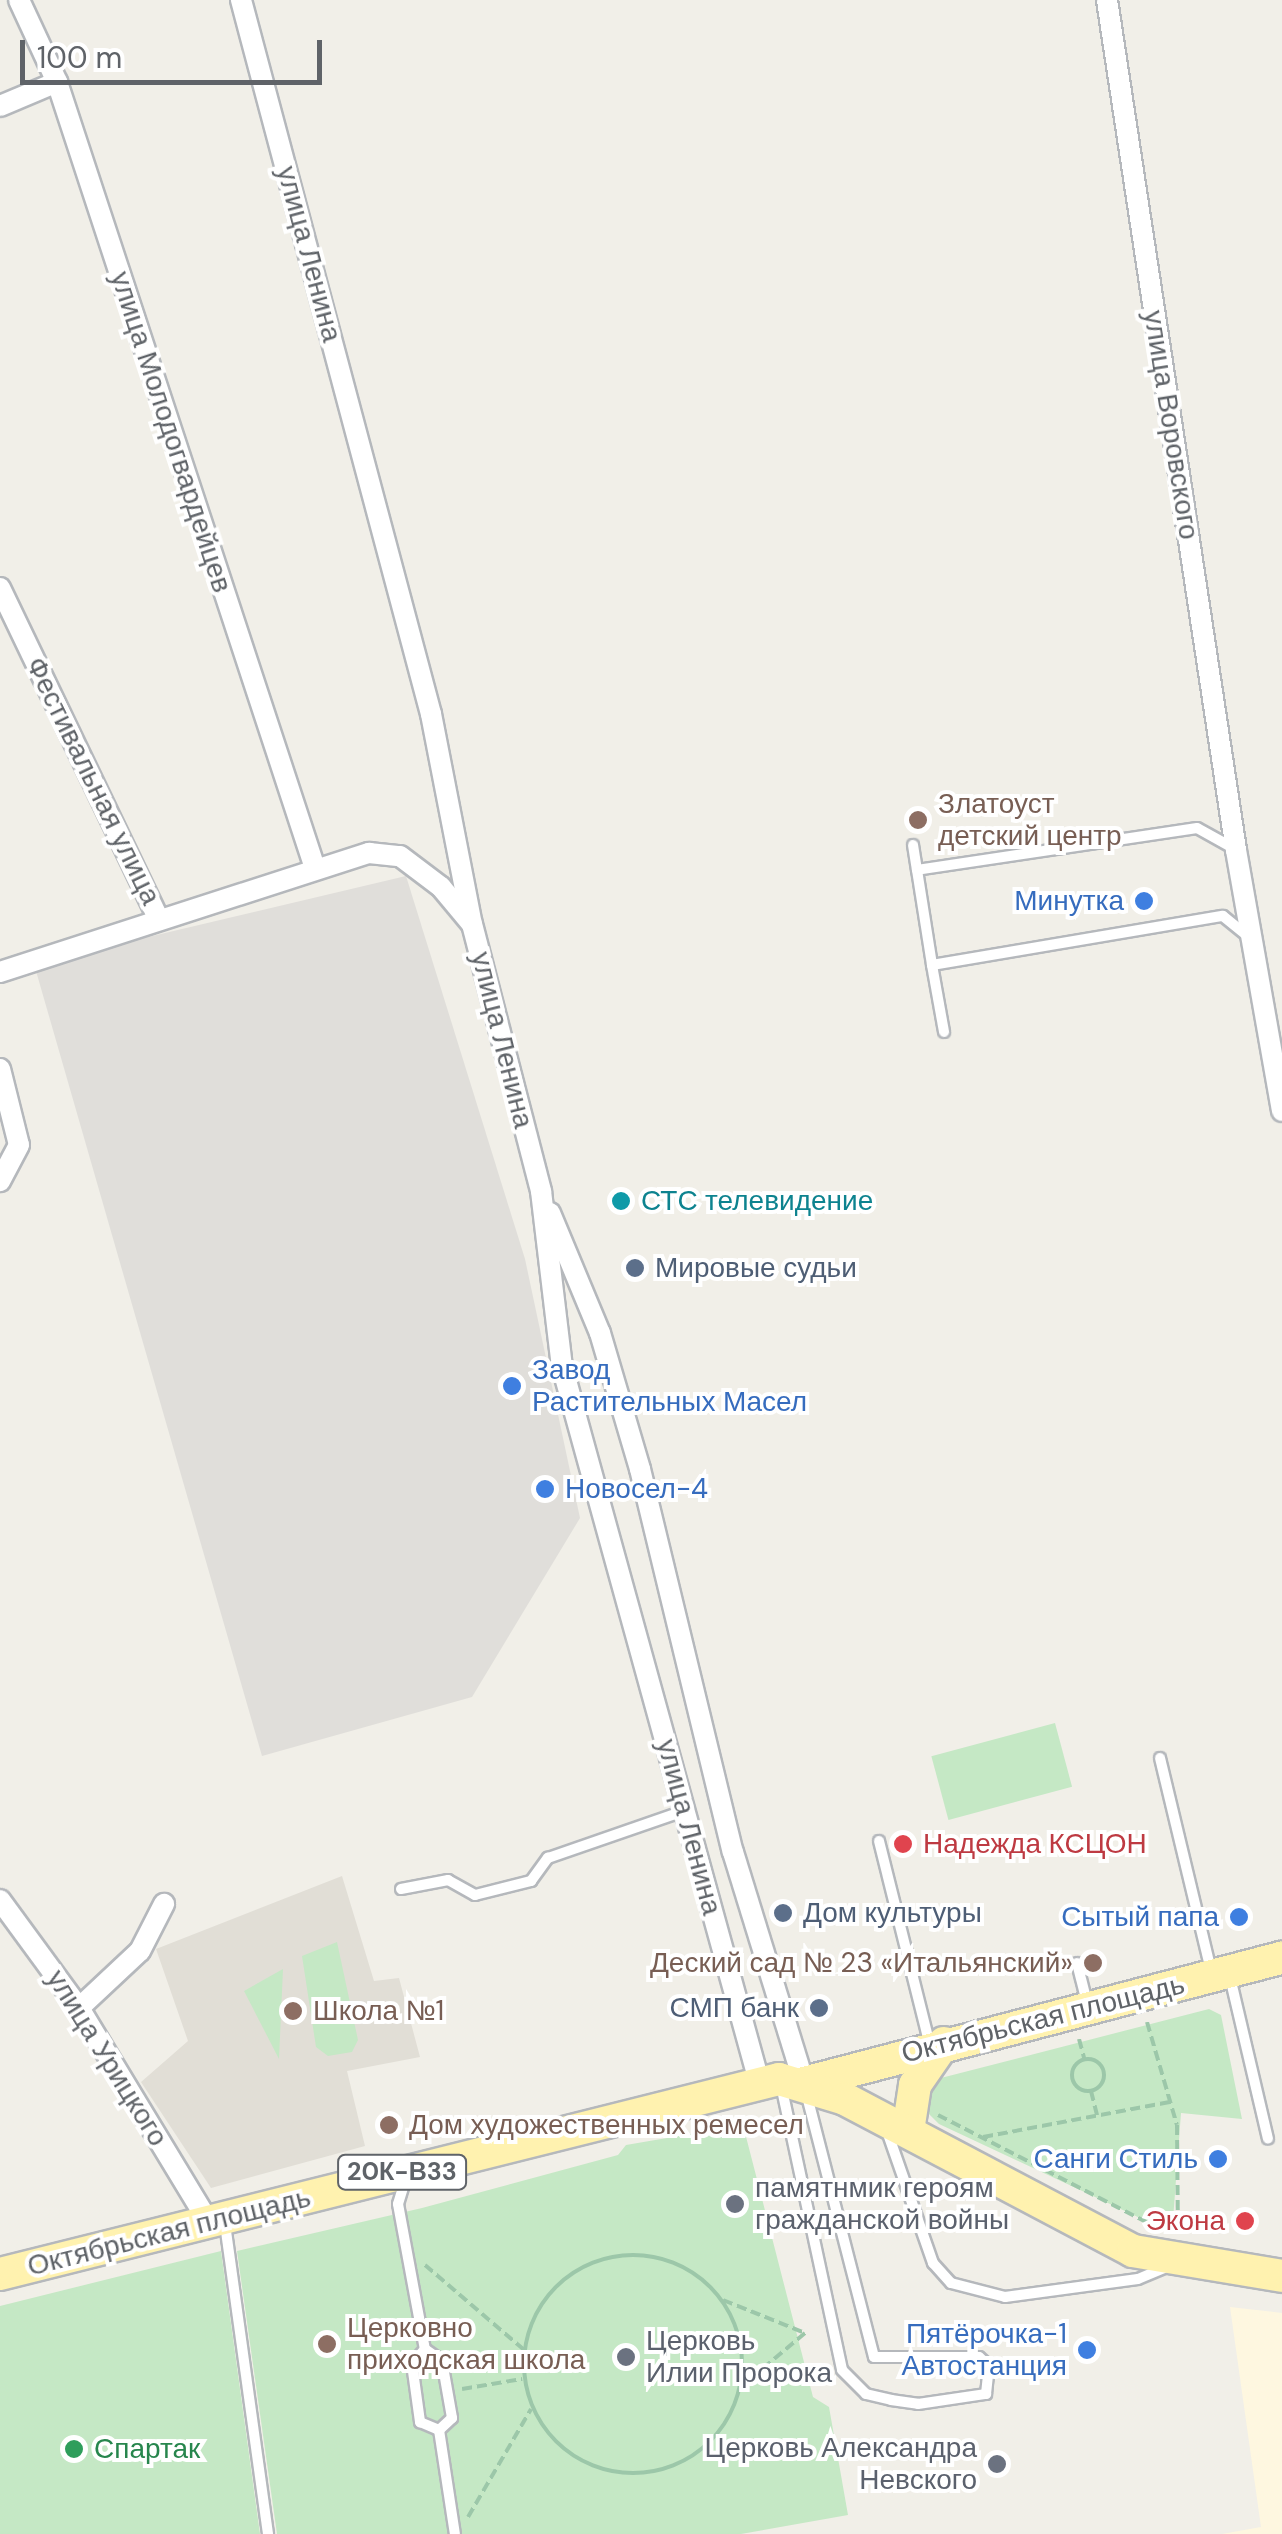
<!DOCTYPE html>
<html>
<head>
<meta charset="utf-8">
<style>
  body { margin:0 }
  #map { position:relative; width:1282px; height:2534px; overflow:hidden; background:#f1efe8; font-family:"DM Sans",sans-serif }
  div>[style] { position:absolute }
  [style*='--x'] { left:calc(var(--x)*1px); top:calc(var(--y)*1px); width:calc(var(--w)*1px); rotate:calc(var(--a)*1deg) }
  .commercial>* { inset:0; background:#fef7e0 }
  .industrial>* { inset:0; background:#e0deda }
  .education>* { inset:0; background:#e1ded6 }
  .green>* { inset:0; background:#c5e8c5; transform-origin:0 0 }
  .path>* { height:4px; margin-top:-2px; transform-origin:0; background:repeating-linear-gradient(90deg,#9cc7a9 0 10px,transparent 0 15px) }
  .path>.ring { margin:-2px; padding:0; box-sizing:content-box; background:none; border:4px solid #9cc7a9; border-radius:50% }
  .roads { filter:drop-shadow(2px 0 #b5b8bc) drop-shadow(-2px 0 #b5b8bc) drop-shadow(0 2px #b5b8bc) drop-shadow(0 -2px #b5b8bc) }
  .lane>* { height:10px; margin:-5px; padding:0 5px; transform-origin:5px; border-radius:5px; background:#fff }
  .street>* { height:20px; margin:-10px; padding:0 10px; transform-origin:10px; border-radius:10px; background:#fff }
  .primary>* { height:32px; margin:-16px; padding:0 16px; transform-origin:16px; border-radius:16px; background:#fff2af }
  .dots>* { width:28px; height:28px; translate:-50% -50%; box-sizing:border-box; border:5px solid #fff; border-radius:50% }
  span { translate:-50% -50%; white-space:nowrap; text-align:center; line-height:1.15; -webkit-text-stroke:8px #fff; paint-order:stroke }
  .shield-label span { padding:2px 8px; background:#fff; border:2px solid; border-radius:8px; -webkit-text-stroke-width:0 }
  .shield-label { font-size:25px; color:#5f6368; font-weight:700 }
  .street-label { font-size:28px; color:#5f6368 }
  .education-label { font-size:28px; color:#785e54 }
  .left { translate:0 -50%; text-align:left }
  .right { translate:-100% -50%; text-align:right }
  .shop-label { font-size:28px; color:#366cbe }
  .culture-label { font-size:28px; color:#0d838f }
  .service-label { font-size:28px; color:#4e5e75 }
  .health-label { font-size:28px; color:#be3a42 }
  .worship-label { font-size:28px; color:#5b616d }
  .leisure-label { font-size:28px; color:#27864d }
  .scale { position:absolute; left:20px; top:40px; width:302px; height:45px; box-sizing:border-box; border:5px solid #5f6368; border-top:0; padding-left:12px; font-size:30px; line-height:35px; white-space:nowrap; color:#5f6368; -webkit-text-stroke:8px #fff; paint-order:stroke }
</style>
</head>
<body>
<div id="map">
  <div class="commercial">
    <div style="clip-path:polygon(1230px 2307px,1282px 2313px,1282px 2534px,1222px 2534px,1261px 2527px)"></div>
  </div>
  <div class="industrial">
    <div style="clip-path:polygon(406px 876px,525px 1259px,580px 1518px,472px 1697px,262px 1756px,34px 964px)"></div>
  </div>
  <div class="education">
    <div style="clip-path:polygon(342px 1876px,374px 1981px,399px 1978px,420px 2057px,347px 2071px,365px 2146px,211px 2188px,141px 2082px,188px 2041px,156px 1949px)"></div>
  </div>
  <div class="green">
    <div style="left:1055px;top:1723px;width:66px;height:128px;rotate:75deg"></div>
    <div style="clip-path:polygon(337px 1942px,358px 2040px,352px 2052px,328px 2056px,316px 2047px,302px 1956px)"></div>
    <div style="clip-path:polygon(283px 1969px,279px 2059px,244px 1991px)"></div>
    <div style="clip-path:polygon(1209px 2009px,1221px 2015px,1242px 2119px,1181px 2113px,1172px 2233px,939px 2124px,927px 2112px,925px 2098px,937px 2079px)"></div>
    <div style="clip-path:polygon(743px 2125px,813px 2397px,829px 2407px,848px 2515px,741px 2534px,277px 2534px,237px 2251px,422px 2208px,618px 2155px,626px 2145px)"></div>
    <div style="clip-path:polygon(221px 2251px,260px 2534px,0 2534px,0 2306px)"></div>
  </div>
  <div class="path">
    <div style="--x:1147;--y:2022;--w:107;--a:73.8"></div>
    <div style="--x:1177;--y:2125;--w:108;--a:89.5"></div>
    <div style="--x:1079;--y:2039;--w:20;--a:75"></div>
    <div class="ring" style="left:1072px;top:2059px;width:28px;height:28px"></div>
    <div style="--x:1091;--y:2091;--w:25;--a:76"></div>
    <div style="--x:938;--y:2115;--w:245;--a:27.2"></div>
    <div style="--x:983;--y:2137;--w:190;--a:-10.6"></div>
    <div class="ring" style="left:524px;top:2255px;width:214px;height:214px"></div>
    <div style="--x:425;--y:2265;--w:130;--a:40.6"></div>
    <div style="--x:723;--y:2300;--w:88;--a:21.9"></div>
    <div style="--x:805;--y:2333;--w:82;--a:139.9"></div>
    <div style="--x:462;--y:2389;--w:61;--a:-9.5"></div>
    <div style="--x:468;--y:2517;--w:125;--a:-59.7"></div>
  </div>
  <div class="roads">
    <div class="lane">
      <div style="--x:913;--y:845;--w:25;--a:81"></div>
      <div style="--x:1235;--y:849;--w:43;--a:-151.1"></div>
      <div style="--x:1197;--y:828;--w:283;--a:171.5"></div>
      <div style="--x:917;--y:870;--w:96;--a:81"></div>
      <div style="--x:932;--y:965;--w:295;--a:-9.6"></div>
      <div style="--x:1223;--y:916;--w:35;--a:39"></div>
      <div style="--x:932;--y:965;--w:68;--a:79.8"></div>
      <div style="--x:1160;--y:1758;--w:218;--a:76.5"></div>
      <div style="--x:879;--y:1841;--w:211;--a:76"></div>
      <div style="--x:401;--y:1889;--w:48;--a:-10.8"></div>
      <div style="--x:448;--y:1880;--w:31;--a:29"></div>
      <div style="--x:475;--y:1895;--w:58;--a:-14"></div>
      <div style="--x:531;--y:1881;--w:29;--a:-54"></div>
      <div style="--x:548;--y:1858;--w:144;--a:-19.1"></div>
      <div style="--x:1077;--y:1963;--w:44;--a:75.7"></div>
      <div style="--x:1230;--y:1977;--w:166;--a:76.8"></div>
      <div style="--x:781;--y:2085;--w:291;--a:77.9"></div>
      <div style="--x:842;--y:2370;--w:34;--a:45"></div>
      <div style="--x:866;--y:2394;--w:26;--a:13"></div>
      <div style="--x:891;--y:2400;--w:27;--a:8"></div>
      <div style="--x:918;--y:2404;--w:69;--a:-8.4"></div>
      <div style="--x:986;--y:2394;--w:28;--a:-84"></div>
      <div style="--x:989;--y:2366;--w:13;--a:-138"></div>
      <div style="--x:979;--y:2357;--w:105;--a:180"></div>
      <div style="--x:874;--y:2357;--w:269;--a:-104.4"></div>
      <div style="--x:887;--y:2131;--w:140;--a:70.8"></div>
      <div style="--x:933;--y:2263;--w:27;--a:48"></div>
      <div style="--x:951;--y:2283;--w:56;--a:14.5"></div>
      <div style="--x:1005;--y:2297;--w:134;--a:-7.7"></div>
      <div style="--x:1138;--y:2279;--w:30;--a:-23"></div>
      <div style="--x:405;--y:2181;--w:24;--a:107"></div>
      <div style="--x:398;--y:2204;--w:147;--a:79.5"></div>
      <div style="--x:425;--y:2349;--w:21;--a:35"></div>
      <div style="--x:442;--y:2361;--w:58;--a:80"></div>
      <div style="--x:452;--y:2418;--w:18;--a:137"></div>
      <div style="--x:439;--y:2430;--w:105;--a:81.3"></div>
      <div style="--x:225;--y:2224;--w:313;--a:82.1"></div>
      <div style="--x:425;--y:2349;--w:20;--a:131"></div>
      <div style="--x:412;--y:2364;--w:59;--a:82.1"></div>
      <div style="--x:420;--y:2422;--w:21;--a:23"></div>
    </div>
    <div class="street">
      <div style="--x:19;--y:0;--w:90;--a:65.1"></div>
      <div style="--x:57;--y:82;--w:827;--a:71.83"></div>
      <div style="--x:241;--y:0;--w:739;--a:75.1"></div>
      <div style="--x:431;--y:714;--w:214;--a:79"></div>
      <div style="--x:472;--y:924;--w:276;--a:75.5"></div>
      <div style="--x:541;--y:1191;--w:176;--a:83.2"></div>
      <div style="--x:562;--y:1366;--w:742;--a:74.6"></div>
      <div style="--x:1107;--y:0;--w:860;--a:81.37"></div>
      <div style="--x:1236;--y:850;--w:265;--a:80"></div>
      <div style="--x:0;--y:106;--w:62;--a:-22.8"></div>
      <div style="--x:0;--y:588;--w:368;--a:64.4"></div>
      <div style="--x:0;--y:972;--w:388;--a:-17.9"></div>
      <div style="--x:369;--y:853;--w:31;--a:6"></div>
      <div style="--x:400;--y:856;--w:51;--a:37.1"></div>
      <div style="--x:441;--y:887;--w:47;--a:50.2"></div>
      <div style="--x:0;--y:1069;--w:78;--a:76"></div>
      <div style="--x:19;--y:1145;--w:41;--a:117.8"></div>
      <div style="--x:550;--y:1213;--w:130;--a:67.4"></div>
      <div style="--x:600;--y:1333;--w:142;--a:73.6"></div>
      <div style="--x:640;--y:1469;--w:394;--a:76.4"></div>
      <div style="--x:733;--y:1852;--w:242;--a:72.9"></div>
      <div style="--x:0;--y:1900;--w:134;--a:53.8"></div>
      <div style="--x:79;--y:2008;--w:249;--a:58.8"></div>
      <div style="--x:79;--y:2008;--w:83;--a:-43.1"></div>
      <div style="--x:140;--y:1951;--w:53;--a:-62.9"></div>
    </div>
    <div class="primary">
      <div style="--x:804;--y:2083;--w:494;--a:-14.7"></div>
      <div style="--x:908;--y:2131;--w:47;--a:-81.3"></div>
      <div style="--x:915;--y:2085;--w:51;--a:-55.4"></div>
      <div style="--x:0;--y:2274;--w:803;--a:-14.05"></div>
      <div style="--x:779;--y:2079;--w:69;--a:16.9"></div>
      <div style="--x:845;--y:2099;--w:326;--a:27.8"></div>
      <div style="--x:1133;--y:2251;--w:151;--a:9.5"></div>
    </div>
  </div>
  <div class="dots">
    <div style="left:918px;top:820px;background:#8d6e63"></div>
    <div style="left:1144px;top:901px;background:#3f7fe0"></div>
    <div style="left:621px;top:1201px;background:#0f9aa8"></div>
    <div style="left:635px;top:1268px;background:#5c6f8a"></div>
    <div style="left:512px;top:1386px;background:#3f7fe0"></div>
    <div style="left:545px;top:1489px;background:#3f7fe0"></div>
    <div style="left:903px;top:1844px;background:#e0444e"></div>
    <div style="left:783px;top:1913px;background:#5c6f8a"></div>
    <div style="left:1239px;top:1917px;background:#3f7fe0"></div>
    <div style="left:1093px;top:1963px;background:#8d6e63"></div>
    <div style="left:819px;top:2008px;background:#5c6f8a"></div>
    <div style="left:293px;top:2011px;background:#8d6e63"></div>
    <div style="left:389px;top:2125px;background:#8d6e63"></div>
    <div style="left:1218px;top:2159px;background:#3f7fe0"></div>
    <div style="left:735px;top:2204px;background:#6b7280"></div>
    <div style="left:1245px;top:2221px;background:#e0444e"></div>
    <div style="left:327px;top:2344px;background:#8d6e63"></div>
    <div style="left:1087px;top:2350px;background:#3f7fe0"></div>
    <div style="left:626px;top:2357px;background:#6b7280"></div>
    <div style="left:74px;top:2449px;background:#2e9e5b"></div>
    <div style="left:997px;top:2464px;background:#6b7280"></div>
  </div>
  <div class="shield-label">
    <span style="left:402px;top:2172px">20К-В33</span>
  </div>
  <div class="street-label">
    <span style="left:309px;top:254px;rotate:75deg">улица Ленина</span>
    <span style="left:1171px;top:425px;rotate:81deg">улица Воровского</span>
    <span style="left:171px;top:432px;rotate:72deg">улица Молодогвардейцев</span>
    <span style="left:93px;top:781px;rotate:64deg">Фестивальная улица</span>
    <span style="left:502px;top:1040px;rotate:76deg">улица Ленина</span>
    <span style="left:689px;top:1827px;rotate:75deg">улица Ленина</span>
    <span style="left:1043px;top:2019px;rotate:-14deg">Октябрьская площадь</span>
    <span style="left:107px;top:2058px;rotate:58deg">улица Урицкого</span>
    <span style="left:169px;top:2232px;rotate:-14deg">Октябрьская площадь</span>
  </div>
  <div class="education-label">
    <span class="left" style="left:938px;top:820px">Златоуст<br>детский центр</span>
    <span class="right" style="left:1073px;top:1963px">Деский сад № 23 «Итальянский»</span>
    <span class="left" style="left:313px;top:2011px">Школа №1</span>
    <span class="left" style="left:409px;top:2125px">Дом художественных ремесел</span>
    <span class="left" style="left:347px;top:2344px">Церковно<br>приходская школа</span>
  </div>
  <div class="shop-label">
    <span class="right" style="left:1124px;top:901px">Минутка</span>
    <span class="left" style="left:532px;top:1386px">Завод<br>Растительных Масел</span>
    <span class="left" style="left:565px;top:1489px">Новосел-4</span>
    <span class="right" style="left:1219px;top:1917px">Сытый папа</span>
    <span class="right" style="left:1198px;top:2159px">Санги Стиль</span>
    <span class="right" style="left:1067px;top:2350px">Пятёрочка-1<br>Автостанция</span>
  </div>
  <div class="culture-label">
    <span class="left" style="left:641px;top:1201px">СТС телевидение</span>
  </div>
  <div class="service-label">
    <span class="left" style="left:655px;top:1268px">Мировые судьи</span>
    <span class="left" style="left:803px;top:1913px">Дом культуры</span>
    <span class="right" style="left:799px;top:2008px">СМП банк</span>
  </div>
  <div class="health-label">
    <span class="left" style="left:923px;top:1844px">Надежда КСЦОН</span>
    <span class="right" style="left:1225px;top:2221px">Экона</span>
  </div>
  <div class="worship-label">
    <span class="left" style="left:755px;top:2204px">памятнмик героям<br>гражданской войны</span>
    <span class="left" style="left:646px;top:2357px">Церковь<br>Илии Пророка</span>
    <span class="right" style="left:977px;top:2464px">Церковь Александра<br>Невского</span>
  </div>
  <div class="leisure-label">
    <span class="left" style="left:94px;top:2449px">Спартак</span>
  </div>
  <div class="scale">100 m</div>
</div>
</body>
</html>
